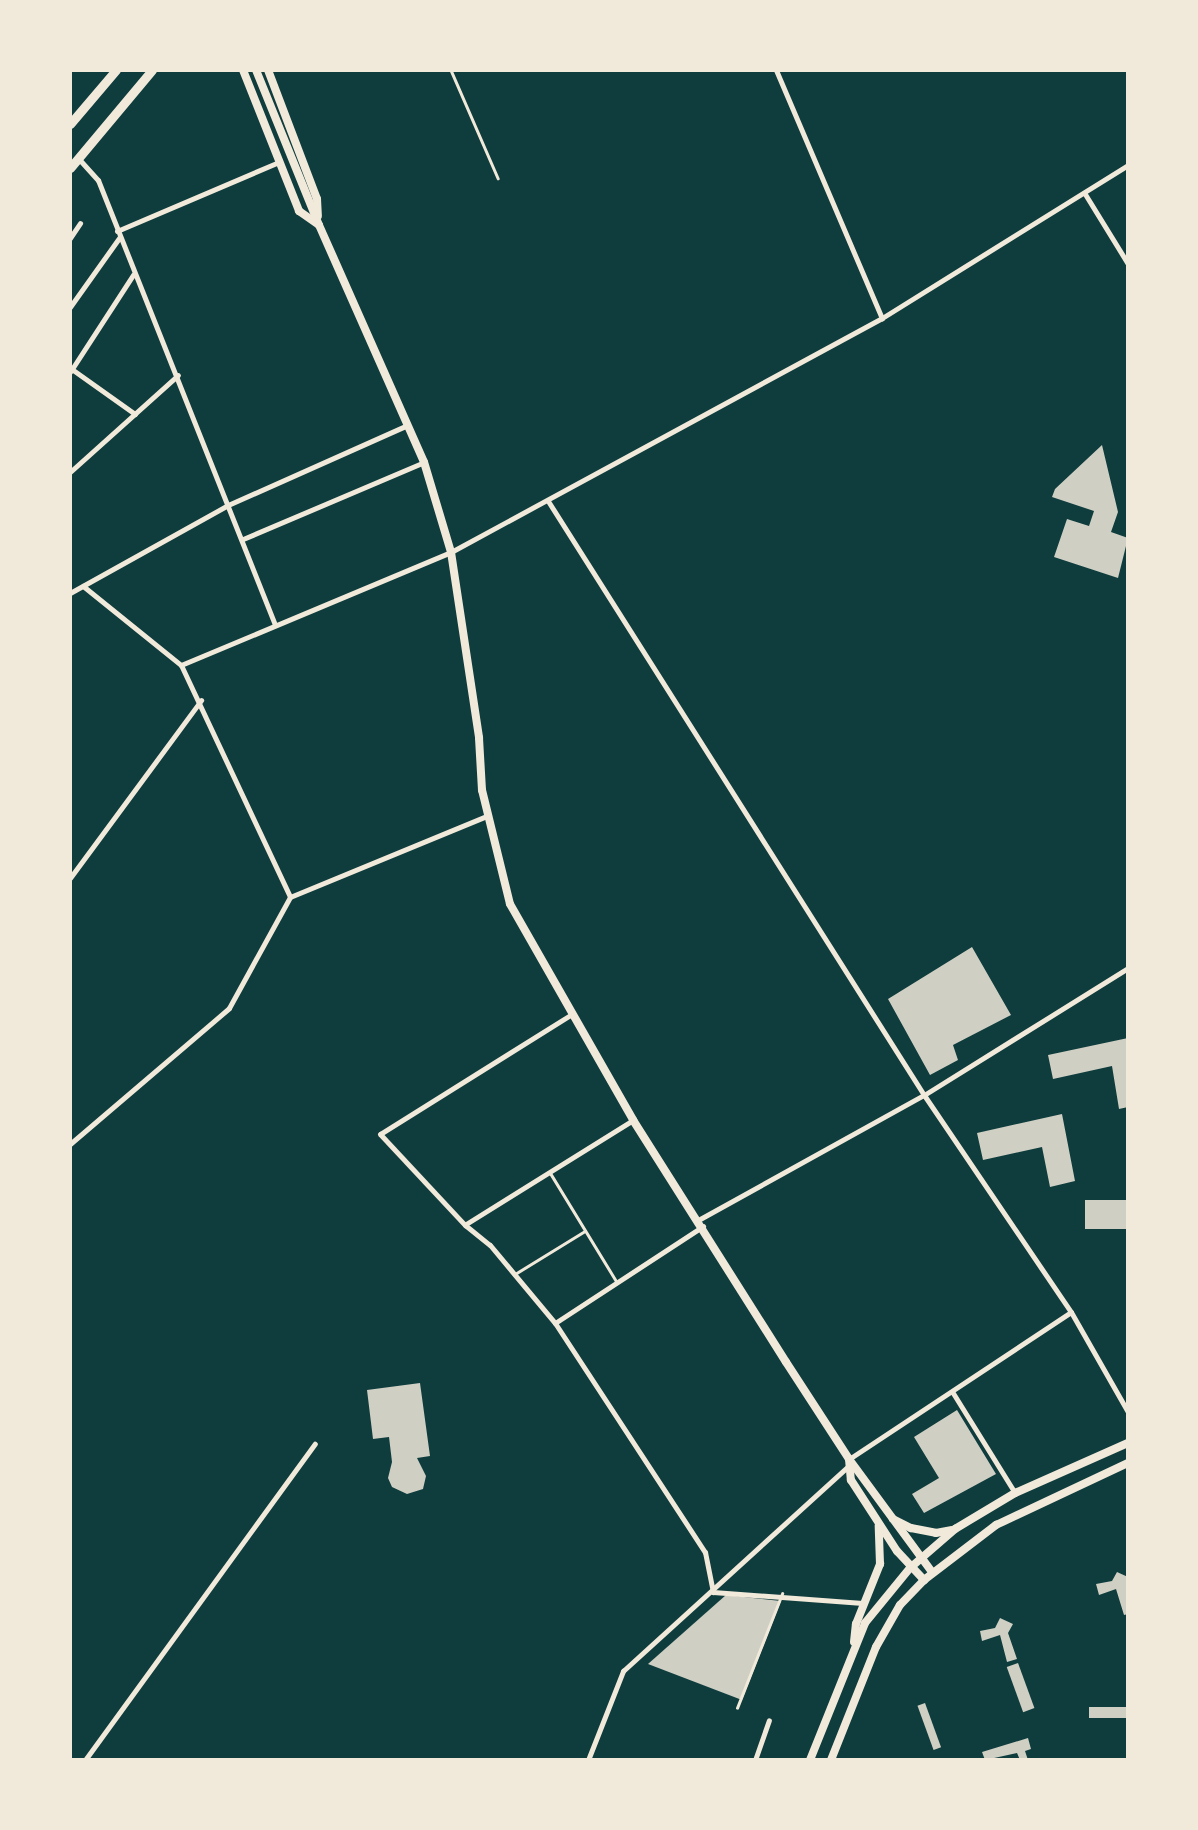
<!DOCTYPE html>
<html>
<head>
<meta charset="utf-8">
<style>
  body { margin:0 }
  #map { position:relative; width:1198px; height:1830px; overflow:hidden; background:#0f3d3e; font-family:Jost,sans-serif }
  div>[style] { position:absolute }
  [style*='--x'] { left:calc(var(--x)*1px); top:calc(var(--y)*1px); width:calc(var(--w)*1px); rotate:calc(var(--a)*1deg) }
  .building>* { inset:0; background:#cfcfc3; transform-origin:0 0 }
  .service>* { height:2.5px; margin:-1.25px; padding:0 1.25px; transform-origin:1.25px; border-radius:1.25px; background:#f1e9da }
  .minor>* { height:5px; margin:-2.5px; padding:0 2.5px; transform-origin:2.5px; border-radius:2.5px; background:#f1e9da }
  .secondary>* { height:8px; margin:-4px; padding:0 4px; transform-origin:4px; border-radius:4px; background:#f1e9da }
  .primary>* { height:9px; margin:-4.5px; padding:0 4.5px; transform-origin:4.5px; border-radius:4.5px; background:#f1e9da }
  span { translate:-50% -50%; white-space:nowrap; text-align:center; line-height:1.15; -webkit-text-stroke:10px #f1e9da; paint-order:stroke }
  .frame { position:absolute; inset:0; border:72px solid #f1e9da; pointer-events:none }
</style>
</head>
<body>
<div id="map">
  <div class="building">
    <div style="clip-path:polygon(1102px 445px,1118px 512px,1111px 532px,1128px 538px,1118px 578px,1054px 557px,1067px 519px,1089px 526px,1094px 511px,1052px 497px,1055px 489px)"></div>
    <div style="clip-path:polygon(972px 947px,1011px 1015px,953px 1045px,958px 1060px,930px 1075px,888px 999px)"></div>
    <div style="clip-path:polygon(1128px 1038px,1128px 1107px,1119px 1109px,1112px 1066px,1053px 1079px,1048px 1055px)"></div>
    <div style="clip-path:polygon(1062px 1114px,1075px 1181px,1050px 1187px,1042px 1147px,983px 1160px,977px 1133px)"></div>
    <div style="left:1128px;top:1200px;width:29px;height:43px;rotate:90deg"></div>
    <div style="clip-path:polygon(420px 1383px,430px 1456px,417px 1458px,426px 1476px,423px 1489px,407px 1494px,392px 1487px,388px 1478px,392px 1462px,389px 1437px,373px 1439px,367px 1390px)"></div>
    <div style="clip-path:polygon(957px 1410px,996px 1474px,924px 1513px,912px 1494px,939px 1478px,914px 1437px)"></div>
    <div style="clip-path:polygon(1117px 1572px,1128px 1577px,1128px 1614px,1124px 1615px,1116px 1589px,1099px 1595px,1096px 1584px,1112px 1581px)"></div>
    <div style="clip-path:polygon(726px 1595px,781px 1601px,742px 1700px,648px 1664px)"></div>
    <div style="clip-path:polygon(1000px 1618px,1013px 1624px,1008px 1633px,1017px 1659px,1007px 1662px,1000px 1635px,982px 1641px,980px 1631px,995px 1628px)"></div>
    <div style="left:1018px;top:1663px;width:48px;height:12px;rotate:70deg"></div>
    <div style="left:925px;top:1703px;width:47px;height:8px;rotate:70deg"></div>
    <div style="left:1128px;top:1707px;width:11px;height:39px;rotate:90deg"></div>
    <div style="clip-path:polygon(1028px 1738px,1031px 1749px,1025px 1751px,1028px 1760px,1020px 1760px,1017px 1753px,985px 1760px,982px 1752px)"></div>
  </div>
  <div class="service">
    <div style="--x:451;--y:70;--w:118;--a:66.5"></div>
    <div style="--x:551;--y:1174;--w:127;--a:58.6"></div>
    <div style="--x:515;--y:1274;--w:82;--a:-31.6"></div>
    <div style="--x:737;--y:1708;--w:123;--a:-68.5"></div>
  </div>
  <div class="minor">
    <div style="--x:776;--y:70;--w:270;--a:66.9"></div>
    <div style="--x:78;--y:158;--w:30;--a:48"></div>
    <div style="--x:98;--y:180;--w:478;--a:68.3"></div>
    <div style="--x:1085;--y:194;--w:82;--a:58.4"></div>
    <div style="--x:117;--y:231;--w:176;--a:-23.1"></div>
    <div style="--x:70;--y:238;--w:18;--a:-56"></div>
    <div style="--x:70;--y:307;--w:85;--a:-54.6"></div>
    <div style="--x:73;--y:370;--w:76;--a:35.4"></div>
    <div style="--x:70;--y:372;--w:116;--a:-57"></div>
    <div style="--x:70;--y:472;--w:145;--a:-41.9"></div>
    <div style="--x:548;--y:501;--w:703;--a:57.67"></div>
    <div style="--x:924;--y:1095;--w:240;--a:-31.9"></div>
    <div style="--x:243;--y:539;--w:197;--a:-23"></div>
    <div style="--x:83;--y:586;--w:126;--a:38.9"></div>
    <div style="--x:181;--y:665;--w:256;--a:64.8"></div>
    <div style="--x:290;--y:897;--w:213;--a:-22.4"></div>
    <div style="--x:70;--y:593;--w:181;--a:-29.1"></div>
    <div style="--x:228;--y:505;--w:197;--a:-24"></div>
    <div style="--x:181;--y:665;--w:293;--a:-22.7"></div>
    <div style="--x:451;--y:552;--w:490;--a:-28.5"></div>
    <div style="--x:882;--y:318;--w:290;--a:-31.9"></div>
    <div style="--x:70;--y:878;--w:221;--a:-53.6"></div>
    <div style="--x:572;--y:1014;--w:226;--a:148"></div>
    <div style="--x:380;--y:1134;--w:125;--a:47"></div>
    <div style="--x:465;--y:1225;--w:32;--a:39"></div>
    <div style="--x:490;--y:1245;--w:102;--a:50.2"></div>
    <div style="--x:555;--y:1323;--w:274;--a:56.8"></div>
    <div style="--x:705;--y:1552;--w:41;--a:78.7"></div>
    <div style="--x:713;--y:1592;--w:150;--a:4.2"></div>
    <div style="--x:70;--y:1144;--w:209;--a:-40.5"></div>
    <div style="--x:229;--y:1008;--w:127;--a:-61.2"></div>
    <div style="--x:700;--y:1219;--w:256;--a:-29"></div>
    <div style="--x:924;--y:1095;--w:262;--a:55.9"></div>
    <div style="--x:1071;--y:1312;--w:115;--a:60.3"></div>
    <div style="--x:466;--y:1224;--w:197;--a:-31.9"></div>
    <div style="--x:555;--y:1323;--w:177;--a:-33.2"></div>
    <div style="--x:953;--y:1393;--w:118;--a:58.2"></div>
    <div style="--x:849;--y:1459;--w:266;--a:-33.5"></div>
    <div style="--x:85;--y:1760;--w:391;--a:-54"></div>
    <div style="--x:588;--y:1760;--w:96;--a:-68.5"></div>
    <div style="--x:623;--y:1671;--w:306;--a:-42.3"></div>
    <div style="--x:755;--y:1760;--w:42;--a:-70.7"></div>
  </div>
  <div class="secondary">
    <div style="--x:243;--y:70;--w:152;--a:68.3"></div>
    <div style="--x:299;--y:211;--w:24;--a:35"></div>
    <div style="--x:256;--y:70;--w:167;--a:67.9"></div>
    <div style="--x:319;--y:225;--w:259;--a:66.1"></div>
    <div style="--x:424;--y:462;--w:94;--a:73.3"></div>
    <div style="--x:451;--y:552;--w:188;--a:81.4"></div>
    <div style="--x:479;--y:738;--w:52;--a:86.7"></div>
    <div style="--x:482;--y:790;--w:117;--a:76.2"></div>
    <div style="--x:510;--y:904;--w:249;--a:60.3"></div>
    <div style="--x:633;--y:1120;--w:286;--a:57.7"></div>
    <div style="--x:786;--y:1362;--w:116;--a:57"></div>
    <div style="--x:849;--y:1459;--w:140;--a:53.7"></div>
    <div style="--x:268;--y:70;--w:138;--a:69.2"></div>
    <div style="--x:317;--y:199;--w:17;--a:87"></div>
    <div style="--x:849;--y:1459;--w:21;--a:85"></div>
    <div style="--x:851;--y:1480;--w:85;--a:57.1"></div>
    <div style="--x:897;--y:1551;--w:40;--a:47"></div>
    <div style="--x:893;--y:1519;--w:20;--a:27"></div>
    <div style="--x:911;--y:1528;--w:25;--a:11"></div>
    <div style="--x:936;--y:1533;--w:15;--a:-11"></div>
    <div style="--x:854;--y:1642;--w:18;--a:-84"></div>
    <div style="--x:856;--y:1624;--w:65;--a:-68.2"></div>
    <div style="--x:880;--y:1564;--w:38;--a:-92"></div>
    <div style="--x:810;--y:1760;--w:148;--a:-68.1"></div>
    <div style="--x:865;--y:1623;--w:71;--a:-50.7"></div>
    <div style="--x:910;--y:1568;--w:60;--a:-40.9"></div>
    <div style="--x:955;--y:1529;--w:70;--a:-31"></div>
    <div style="--x:1015;--y:1493;--w:124;--a:-23.9"></div>
    <div style="--x:831;--y:1760;--w:122;--a:-68.3"></div>
    <div style="--x:876;--y:1647;--w:48;--a:-60.3"></div>
    <div style="--x:900;--y:1605;--w:35;--a:-46"></div>
    <div style="--x:924;--y:1580;--w:91;--a:-37.4"></div>
    <div style="--x:996;--y:1525;--w:146;--a:-25.2"></div>
  </div>
  <div class="primary">
    <div style="--x:70;--y:124;--w:71;--a:-49.6"></div>
    <div style="--x:70;--y:168;--w:128;--a:-50.1"></div>
  </div>
  <div class="frame"></div>
</div>
</body>
</html>
